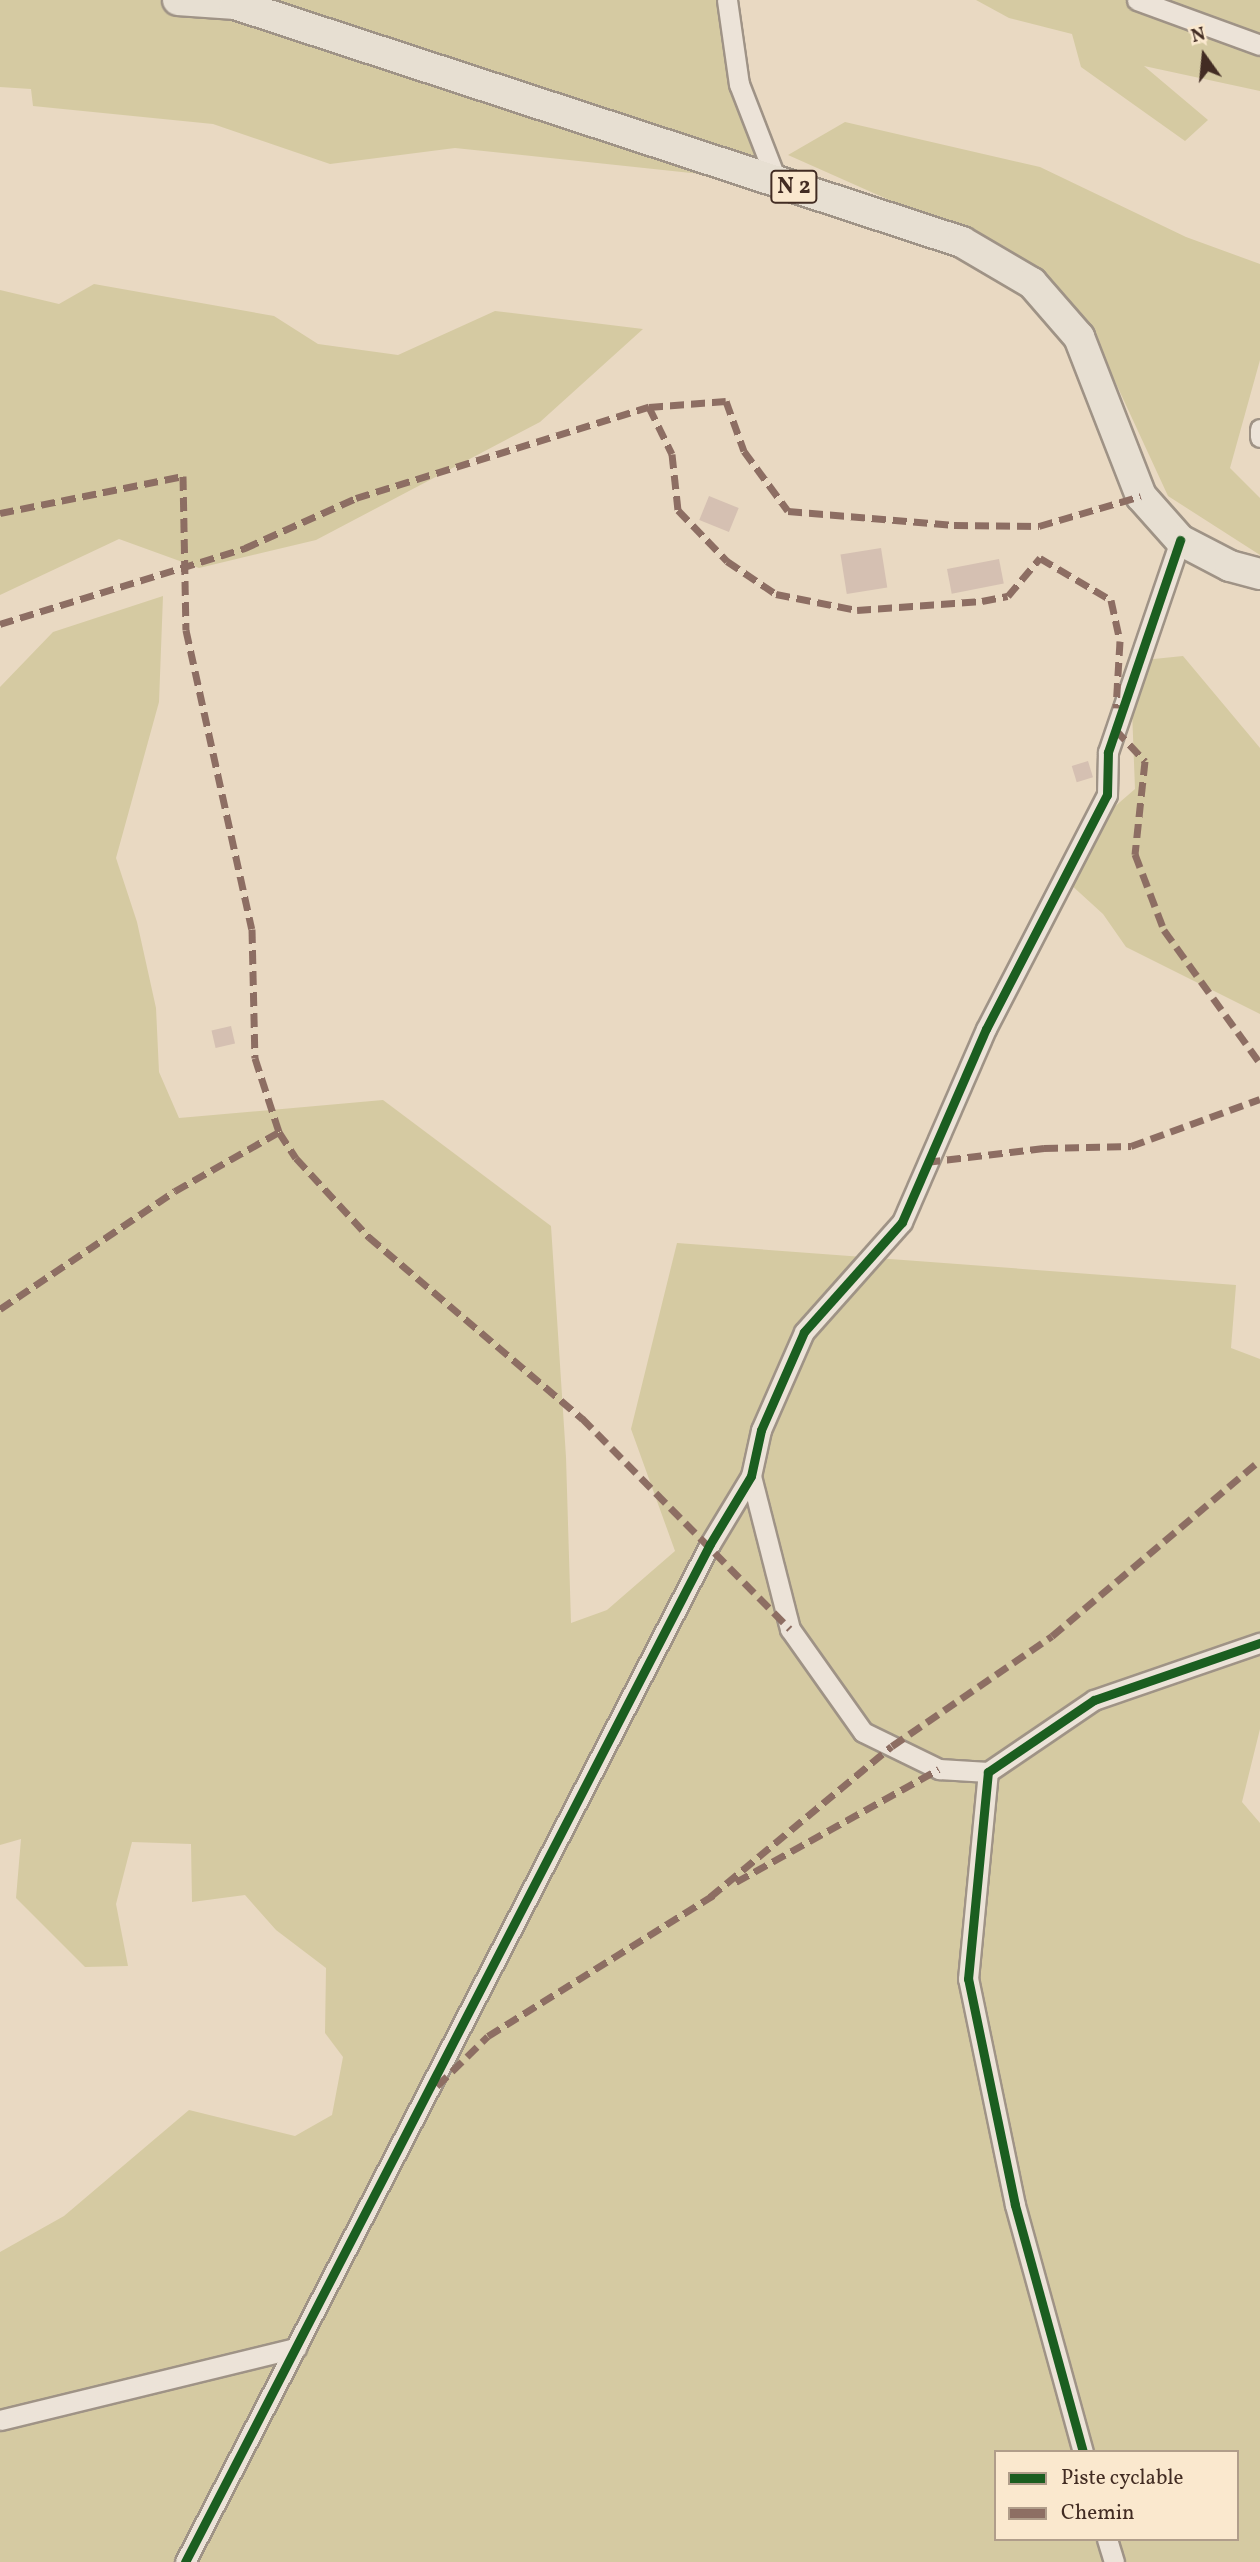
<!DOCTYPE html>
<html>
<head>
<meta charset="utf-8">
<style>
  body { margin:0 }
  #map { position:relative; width:1260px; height:2562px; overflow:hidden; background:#e9d9c2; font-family:Vollkorn,serif }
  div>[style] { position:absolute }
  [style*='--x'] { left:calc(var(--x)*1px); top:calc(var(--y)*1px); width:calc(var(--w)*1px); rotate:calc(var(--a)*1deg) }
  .green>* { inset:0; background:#d5caa2 }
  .building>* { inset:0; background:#d5c0b2; transform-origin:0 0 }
  .roads { filter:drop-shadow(2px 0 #9f9386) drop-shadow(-2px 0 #9f9386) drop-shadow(0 2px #9f9386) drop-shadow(0 -2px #9f9386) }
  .street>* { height:19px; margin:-9.5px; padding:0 9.5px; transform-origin:9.5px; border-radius:9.5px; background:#ece3d8 }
  .primary>* { height:30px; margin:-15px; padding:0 15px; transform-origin:15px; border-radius:15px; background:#e7dfd2 }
  .quiet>* { height:7px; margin-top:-3.5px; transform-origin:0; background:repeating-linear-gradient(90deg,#8d6e63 0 14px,transparent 0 21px) }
  .cycleway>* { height:9px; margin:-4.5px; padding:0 4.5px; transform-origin:4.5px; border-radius:4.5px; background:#1b5e20 }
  span { translate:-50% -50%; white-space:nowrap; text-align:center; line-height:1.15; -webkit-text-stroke:5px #fae8ce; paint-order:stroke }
  .shield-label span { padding:2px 5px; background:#fae8ce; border:2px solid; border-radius:5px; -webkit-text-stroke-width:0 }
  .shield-label { font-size:23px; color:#422c23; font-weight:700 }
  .legend { position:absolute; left:994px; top:2450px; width:245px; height:91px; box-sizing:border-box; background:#fae8ce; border:2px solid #b09d8a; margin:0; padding:9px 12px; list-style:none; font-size:21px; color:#422c23 }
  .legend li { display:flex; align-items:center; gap:14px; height:35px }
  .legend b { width:35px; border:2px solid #b09d8a }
  .north { position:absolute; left:1169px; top:21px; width:70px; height:70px; -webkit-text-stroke:5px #fae8ce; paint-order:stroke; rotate:345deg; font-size:19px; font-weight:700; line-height:28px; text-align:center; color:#422c23 }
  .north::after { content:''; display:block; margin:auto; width:24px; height:32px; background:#422c23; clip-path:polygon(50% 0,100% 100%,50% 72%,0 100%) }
</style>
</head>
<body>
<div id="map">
  <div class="green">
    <div style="clip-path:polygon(0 0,736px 0,739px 84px,777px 182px,455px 148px,330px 164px,213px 124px,33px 106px,31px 89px,0 87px)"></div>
    <div style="clip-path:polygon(976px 0,1260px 0,1260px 91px,1144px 66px,1208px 120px,1185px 141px,1081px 67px,1072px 34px,1009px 18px)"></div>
    <div style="clip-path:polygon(845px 122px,1040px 167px,1186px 237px,1260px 264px,1260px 360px,1230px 468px,1260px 498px,1260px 555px,1168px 496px,1089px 325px,1033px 264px,788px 155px)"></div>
    <div style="clip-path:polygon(94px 284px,274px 316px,318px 344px,398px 355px,495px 311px,643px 329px,540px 422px,316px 540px,199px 568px,119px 539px,0 595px,0 290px,59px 304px)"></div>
    <div style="clip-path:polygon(evenodd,163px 596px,159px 702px,116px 858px,137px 922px,156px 1008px,159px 1072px,179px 1118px,383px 1100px,551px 1226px,566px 1457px,571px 1623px,607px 1610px,675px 1551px,631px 1429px,677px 1243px,1236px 1285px,1231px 1348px,1260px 1359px,1260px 1729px,1242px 1802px,1260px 1823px,1260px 2562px,0 2562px,0 2252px,64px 2216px,189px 2110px,295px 2136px,332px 2115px,343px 2057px,325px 2033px,326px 1968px,276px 1930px,245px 1895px,192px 1902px,191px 1844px,132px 1842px,116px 1904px,128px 1966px,85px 1967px,16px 1898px,21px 1839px,0 1845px,0 687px,53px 632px,163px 596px,996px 2452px,1237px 2452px,1237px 2539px,996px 2539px,996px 2452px)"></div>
    <div style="clip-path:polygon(1183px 656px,1260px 748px,1260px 1014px,1126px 947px,1103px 914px,1069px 883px,1105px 815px,1135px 789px,1132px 710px,1144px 660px)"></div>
  </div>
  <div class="building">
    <div style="left:709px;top:496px;width:32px;height:26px;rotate:22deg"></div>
    <div style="left:881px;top:548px;width:40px;height:41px;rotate:81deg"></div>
    <div style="left:999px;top:559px;width:25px;height:53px;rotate:79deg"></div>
    <div style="left:1088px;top:761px;width:17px;height:17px;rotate:73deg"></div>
    <div style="left:231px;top:1026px;width:18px;height:20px;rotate:77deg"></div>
  </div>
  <div class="roads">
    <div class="street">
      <div style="--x:727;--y:0;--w:85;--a:81.9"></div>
      <div style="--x:739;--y:84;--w:105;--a:68.8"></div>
      <div style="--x:1137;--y:0;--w:131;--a:20.1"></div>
      <div style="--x:1260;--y:429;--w:8;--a:90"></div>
      <div style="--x:751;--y:1476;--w:158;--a:75.7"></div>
      <div style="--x:790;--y:1629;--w:126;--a:54.7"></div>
      <div style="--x:863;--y:1732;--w:85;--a:26"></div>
      <div style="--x:939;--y:1769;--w:49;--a:3.5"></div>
      <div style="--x:0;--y:2420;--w:305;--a:-13.7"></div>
      <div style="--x:1083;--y:2452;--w:256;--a:-105.4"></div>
      <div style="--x:1015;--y:2205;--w:231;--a:-101.7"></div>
      <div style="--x:968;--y:1979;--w:208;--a:-84.5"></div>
      <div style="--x:988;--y:1772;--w:128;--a:-34.2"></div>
      <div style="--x:1094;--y:1700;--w:176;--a:-19"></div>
      <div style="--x:1107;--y:2539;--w:24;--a:73"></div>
      <div style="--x:185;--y:2562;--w:1145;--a:-62.72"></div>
      <div style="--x:710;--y:1544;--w:79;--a:-58.9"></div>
      <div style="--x:751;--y:1476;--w:47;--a:-77.7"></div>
      <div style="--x:761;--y:1430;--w:107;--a:-66.3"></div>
      <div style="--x:804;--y:1332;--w:147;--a:-48.3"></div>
      <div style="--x:902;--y:1222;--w:210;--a:-66.5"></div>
      <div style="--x:986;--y:1029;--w:263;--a:-62.7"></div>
      <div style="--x:1107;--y:795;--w:43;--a:-88.7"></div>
      <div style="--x:1108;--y:752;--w:224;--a:-71.2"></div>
    </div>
    <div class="primary">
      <div style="--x:178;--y:0;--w:57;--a:4"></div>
      <div style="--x:235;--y:4;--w:765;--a:18.13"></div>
      <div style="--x:962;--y:242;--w:81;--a:30.4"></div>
      <div style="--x:1032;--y:283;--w:72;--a:49"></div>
      <div style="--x:1079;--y:337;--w:171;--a:68.7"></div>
      <div style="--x:1141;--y:496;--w:59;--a:48.4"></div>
      <div style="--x:1180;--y:540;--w:56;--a:27.5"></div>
      <div style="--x:1230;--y:566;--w:31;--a:15"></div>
    </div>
  </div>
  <div class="quiet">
    <div style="--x:649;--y:407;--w:52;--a:63.9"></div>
    <div style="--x:672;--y:454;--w:56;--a:83.9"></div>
    <div style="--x:678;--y:510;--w:71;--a:46.1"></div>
    <div style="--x:727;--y:561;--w:59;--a:34"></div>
    <div style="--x:776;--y:594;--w:83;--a:11.2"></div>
    <div style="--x:857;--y:610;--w:125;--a:-4.1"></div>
    <div style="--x:982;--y:601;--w:26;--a:-11"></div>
    <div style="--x:1008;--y:596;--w:50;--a:-49.9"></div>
    <div style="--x:1040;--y:558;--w:82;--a:30.6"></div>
    <div style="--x:1111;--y:600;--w:42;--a:77.6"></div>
    <div style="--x:1120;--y:641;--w:67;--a:93.4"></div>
    <div style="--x:0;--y:513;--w:187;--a:-11.4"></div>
    <div style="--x:183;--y:476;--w:154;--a:88.9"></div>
    <div style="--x:186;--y:630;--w:306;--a:77.6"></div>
    <div style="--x:252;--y:929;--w:129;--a:88.7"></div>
    <div style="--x:255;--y:1058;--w:78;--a:72"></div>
    <div style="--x:279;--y:1132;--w:31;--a:57"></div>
    <div style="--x:296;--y:1158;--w:108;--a:47.3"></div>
    <div style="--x:369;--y:1237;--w:280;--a:40.4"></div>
    <div style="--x:582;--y:1418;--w:296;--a:45.4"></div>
    <div style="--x:0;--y:624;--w:257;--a:-17.2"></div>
    <div style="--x:245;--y:548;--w:122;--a:-24.2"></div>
    <div style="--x:356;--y:498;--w:307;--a:-17.3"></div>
    <div style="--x:649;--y:407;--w:77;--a:-4.5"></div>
    <div style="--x:726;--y:401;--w:53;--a:70.2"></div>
    <div style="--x:744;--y:451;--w:74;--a:53.7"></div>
    <div style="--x:788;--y:511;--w:167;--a:4.8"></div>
    <div style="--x:954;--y:525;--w:85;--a:0.7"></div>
    <div style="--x:1039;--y:526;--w:106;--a:-16.4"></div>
    <div style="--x:1115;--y:729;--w:44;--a:46.8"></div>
    <div style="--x:1145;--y:761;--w:94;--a:96.1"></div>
    <div style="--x:1135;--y:854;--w:81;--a:69.1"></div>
    <div style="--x:1164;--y:930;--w:164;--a:54.2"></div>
    <div style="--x:926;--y:1162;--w:119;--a:-6.8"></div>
    <div style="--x:1044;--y:1148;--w:87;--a:-1.3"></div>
    <div style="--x:1131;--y:1146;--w:137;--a:-20"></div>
    <div style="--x:0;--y:1309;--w:211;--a:-34"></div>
    <div style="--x:175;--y:1191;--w:120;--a:-29.6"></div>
    <div style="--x:736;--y:1882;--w:232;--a:-29.1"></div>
    <div style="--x:710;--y:1897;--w:236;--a:-39.7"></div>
    <div style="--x:892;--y:1746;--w:194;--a:-34.5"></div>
    <div style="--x:1052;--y:1636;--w:272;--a:-40.2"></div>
    <div style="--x:437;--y:2086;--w:71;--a:-44.4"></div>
    <div style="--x:488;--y:2036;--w:268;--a:-32"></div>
  </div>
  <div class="cycleway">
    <div style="--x:1083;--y:2452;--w:256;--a:-105.4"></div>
    <div style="--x:1015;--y:2205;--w:231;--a:-101.7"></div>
    <div style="--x:968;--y:1979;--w:208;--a:-84.5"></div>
    <div style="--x:988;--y:1772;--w:128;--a:-34.2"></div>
    <div style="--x:1094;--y:1700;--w:176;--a:-19"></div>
    <div style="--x:185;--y:2562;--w:1145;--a:-62.72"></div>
    <div style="--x:710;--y:1544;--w:79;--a:-58.9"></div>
    <div style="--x:751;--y:1476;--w:47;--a:-77.7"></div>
    <div style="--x:761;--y:1430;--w:107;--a:-66.3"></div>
    <div style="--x:804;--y:1332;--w:147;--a:-48.3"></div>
    <div style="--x:902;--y:1222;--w:210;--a:-66.5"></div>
    <div style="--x:986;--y:1029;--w:263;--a:-62.7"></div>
    <div style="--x:1107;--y:795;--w:43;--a:-88.7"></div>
    <div style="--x:1108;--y:752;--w:224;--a:-71.2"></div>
  </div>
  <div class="shield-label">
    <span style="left:794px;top:187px">N 2</span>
  </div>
  <ul class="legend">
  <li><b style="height:9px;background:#1b5e20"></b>Piste cyclable</li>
  <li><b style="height:9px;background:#8d6e63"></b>Chemin</li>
  </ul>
  <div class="north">N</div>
</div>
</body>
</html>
